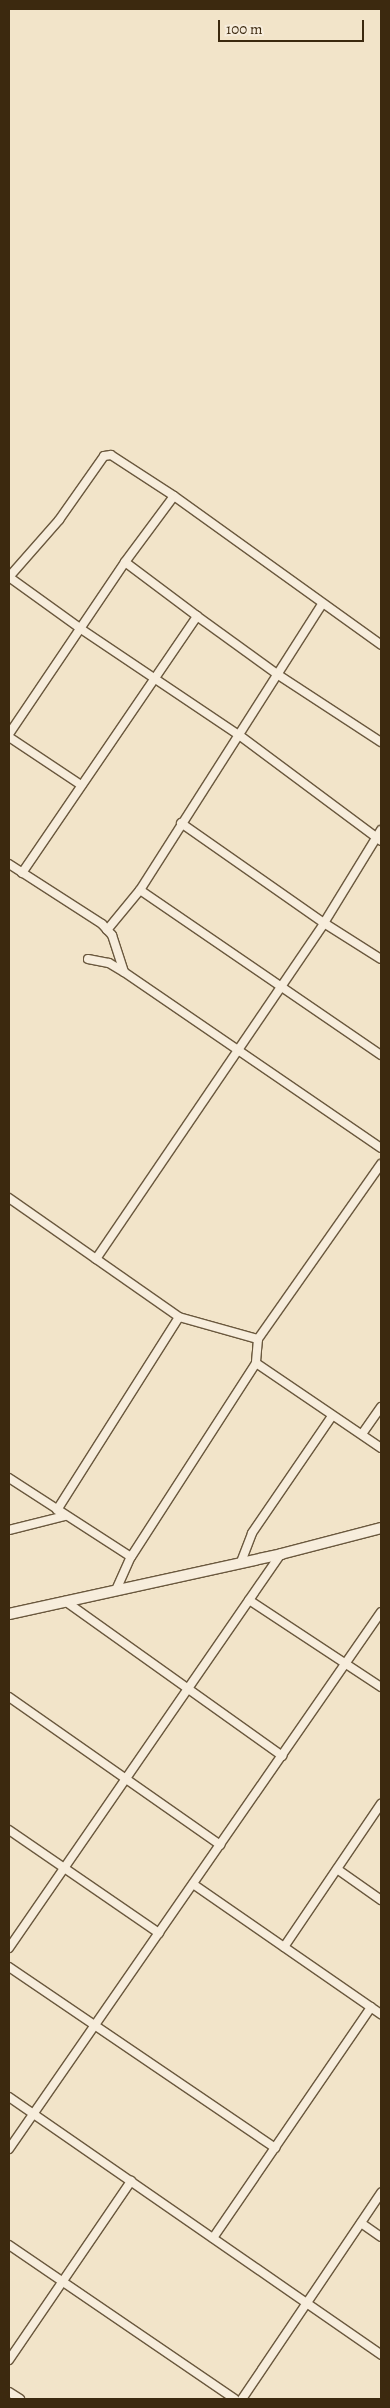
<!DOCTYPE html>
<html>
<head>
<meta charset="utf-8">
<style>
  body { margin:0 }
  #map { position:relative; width:390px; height:2408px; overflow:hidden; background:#f2e4c9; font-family:Alegreya,serif }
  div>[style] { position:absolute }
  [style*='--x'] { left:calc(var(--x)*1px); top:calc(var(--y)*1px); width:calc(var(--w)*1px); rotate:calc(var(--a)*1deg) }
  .roads { filter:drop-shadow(1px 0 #6a583e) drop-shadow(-1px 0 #6a583e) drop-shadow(0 1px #6a583e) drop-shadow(0 -1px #6a583e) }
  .minor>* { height:8px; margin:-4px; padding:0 4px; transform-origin:4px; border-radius:4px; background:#f7eddc }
  .tertiary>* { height:10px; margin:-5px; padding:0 5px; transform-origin:5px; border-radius:5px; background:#f7eddc }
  span { translate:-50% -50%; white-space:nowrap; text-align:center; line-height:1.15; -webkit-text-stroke:4px #f7eddc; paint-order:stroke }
  .frame { position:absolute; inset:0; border:10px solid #3c290f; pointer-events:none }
  .scale { position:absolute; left:218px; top:20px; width:146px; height:22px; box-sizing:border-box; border:2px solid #3c290f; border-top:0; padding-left:6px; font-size:15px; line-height:18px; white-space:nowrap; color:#3c290f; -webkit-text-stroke:4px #f7eddc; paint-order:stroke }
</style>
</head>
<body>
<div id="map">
  <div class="roads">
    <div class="minor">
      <div style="--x:125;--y:562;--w:82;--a:-53.4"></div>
      <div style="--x:174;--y:496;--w:255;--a:35.7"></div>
      <div style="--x:9;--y:577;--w:89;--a:35.8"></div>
      <div style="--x:81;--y:629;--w:190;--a:33.9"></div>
      <div style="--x:239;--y:735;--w:177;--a:36.7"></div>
      <div style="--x:9;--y:577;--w:76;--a:-48.7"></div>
      <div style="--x:59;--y:520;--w:78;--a:-54.9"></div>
      <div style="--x:104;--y:456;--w:7;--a:-8"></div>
      <div style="--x:111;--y:455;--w:75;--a:33.1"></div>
      <div style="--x:9;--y:734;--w:207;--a:-56"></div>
      <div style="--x:125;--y:562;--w:90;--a:36.9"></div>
      <div style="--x:9;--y:737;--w:87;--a:33.7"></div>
      <div style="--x:181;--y:823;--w:174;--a:35"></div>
      <div style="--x:324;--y:923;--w:67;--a:32.3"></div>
      <div style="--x:9;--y:864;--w:111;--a:32.8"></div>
      <div style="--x:102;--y:924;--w:15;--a:48"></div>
      <div style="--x:112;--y:935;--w:39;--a:72"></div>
      <div style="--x:22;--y:873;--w:311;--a:-55.7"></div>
      <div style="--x:197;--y:616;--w:99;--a:35.9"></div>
      <div style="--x:277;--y:674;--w:124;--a:33.2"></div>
      <div style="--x:140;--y:890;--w:292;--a:34.4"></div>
      <div style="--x:107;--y:930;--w:52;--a:-50.5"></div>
      <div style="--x:140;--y:890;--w:339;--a:-57.5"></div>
      <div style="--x:88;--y:959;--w:21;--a:11"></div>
      <div style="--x:109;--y:963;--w:17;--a:31"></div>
      <div style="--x:124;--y:972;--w:311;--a:34.4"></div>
      <div style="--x:9;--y:1198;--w:208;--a:35"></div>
      <div style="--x:179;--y:1317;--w:82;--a:15.6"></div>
      <div style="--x:258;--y:1339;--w:24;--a:95"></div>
      <div style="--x:256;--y:1363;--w:151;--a:34.2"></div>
      <div style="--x:96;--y:1259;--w:406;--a:-55.8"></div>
      <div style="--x:324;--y:923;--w:109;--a:-58.5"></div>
      <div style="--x:258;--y:1339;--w:214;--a:-54.9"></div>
      <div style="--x:362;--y:1434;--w:33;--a:-55"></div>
      <div style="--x:9;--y:1478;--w:145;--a:32.9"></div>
      <div style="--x:57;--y:1510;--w:228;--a:-57.7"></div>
      <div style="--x:9;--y:1530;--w:58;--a:-14"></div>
      <div style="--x:241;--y:1562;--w:31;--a:-69"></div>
      <div style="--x:252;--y:1533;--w:142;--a:-55.6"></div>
      <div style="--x:116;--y:1590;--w:36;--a:-66"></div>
      <div style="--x:131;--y:1557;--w:231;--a:-57.2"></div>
      <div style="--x:249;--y:1600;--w:158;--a:33.4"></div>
      <div style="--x:65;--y:1601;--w:267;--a:35.5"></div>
      <div style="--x:9;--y:1697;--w:258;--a:35"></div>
      <div style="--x:9;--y:1830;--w:182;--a:34.5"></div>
      <div style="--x:337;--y:1869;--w:54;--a:35.2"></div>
      <div style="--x:193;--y:1884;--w:229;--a:34.7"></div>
      <div style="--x:284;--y:1947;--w:173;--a:-55.9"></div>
      <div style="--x:9;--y:1948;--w:479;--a:-55.4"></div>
      <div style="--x:9;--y:1967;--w:322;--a:34.2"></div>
      <div style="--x:9;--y:2097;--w:453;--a:34.7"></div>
      <div style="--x:9;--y:2149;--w:653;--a:-55.29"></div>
      <div style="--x:361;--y:2223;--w:24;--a:35"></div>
      <div style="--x:213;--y:2238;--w:280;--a:-55.6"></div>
      <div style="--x:9;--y:2245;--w:273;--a:34.3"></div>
      <div style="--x:9;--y:2360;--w:217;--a:-55.7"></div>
      <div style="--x:9;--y:2392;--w:13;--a:32"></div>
      <div style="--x:242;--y:2399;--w:249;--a:-56"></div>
    </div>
    <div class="tertiary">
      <div style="--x:9;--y:1614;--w:279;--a:-12.4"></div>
      <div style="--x:281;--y:1554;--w:103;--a:-14.6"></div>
    </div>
  </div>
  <div class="frame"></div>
  <div class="scale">100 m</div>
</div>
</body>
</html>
